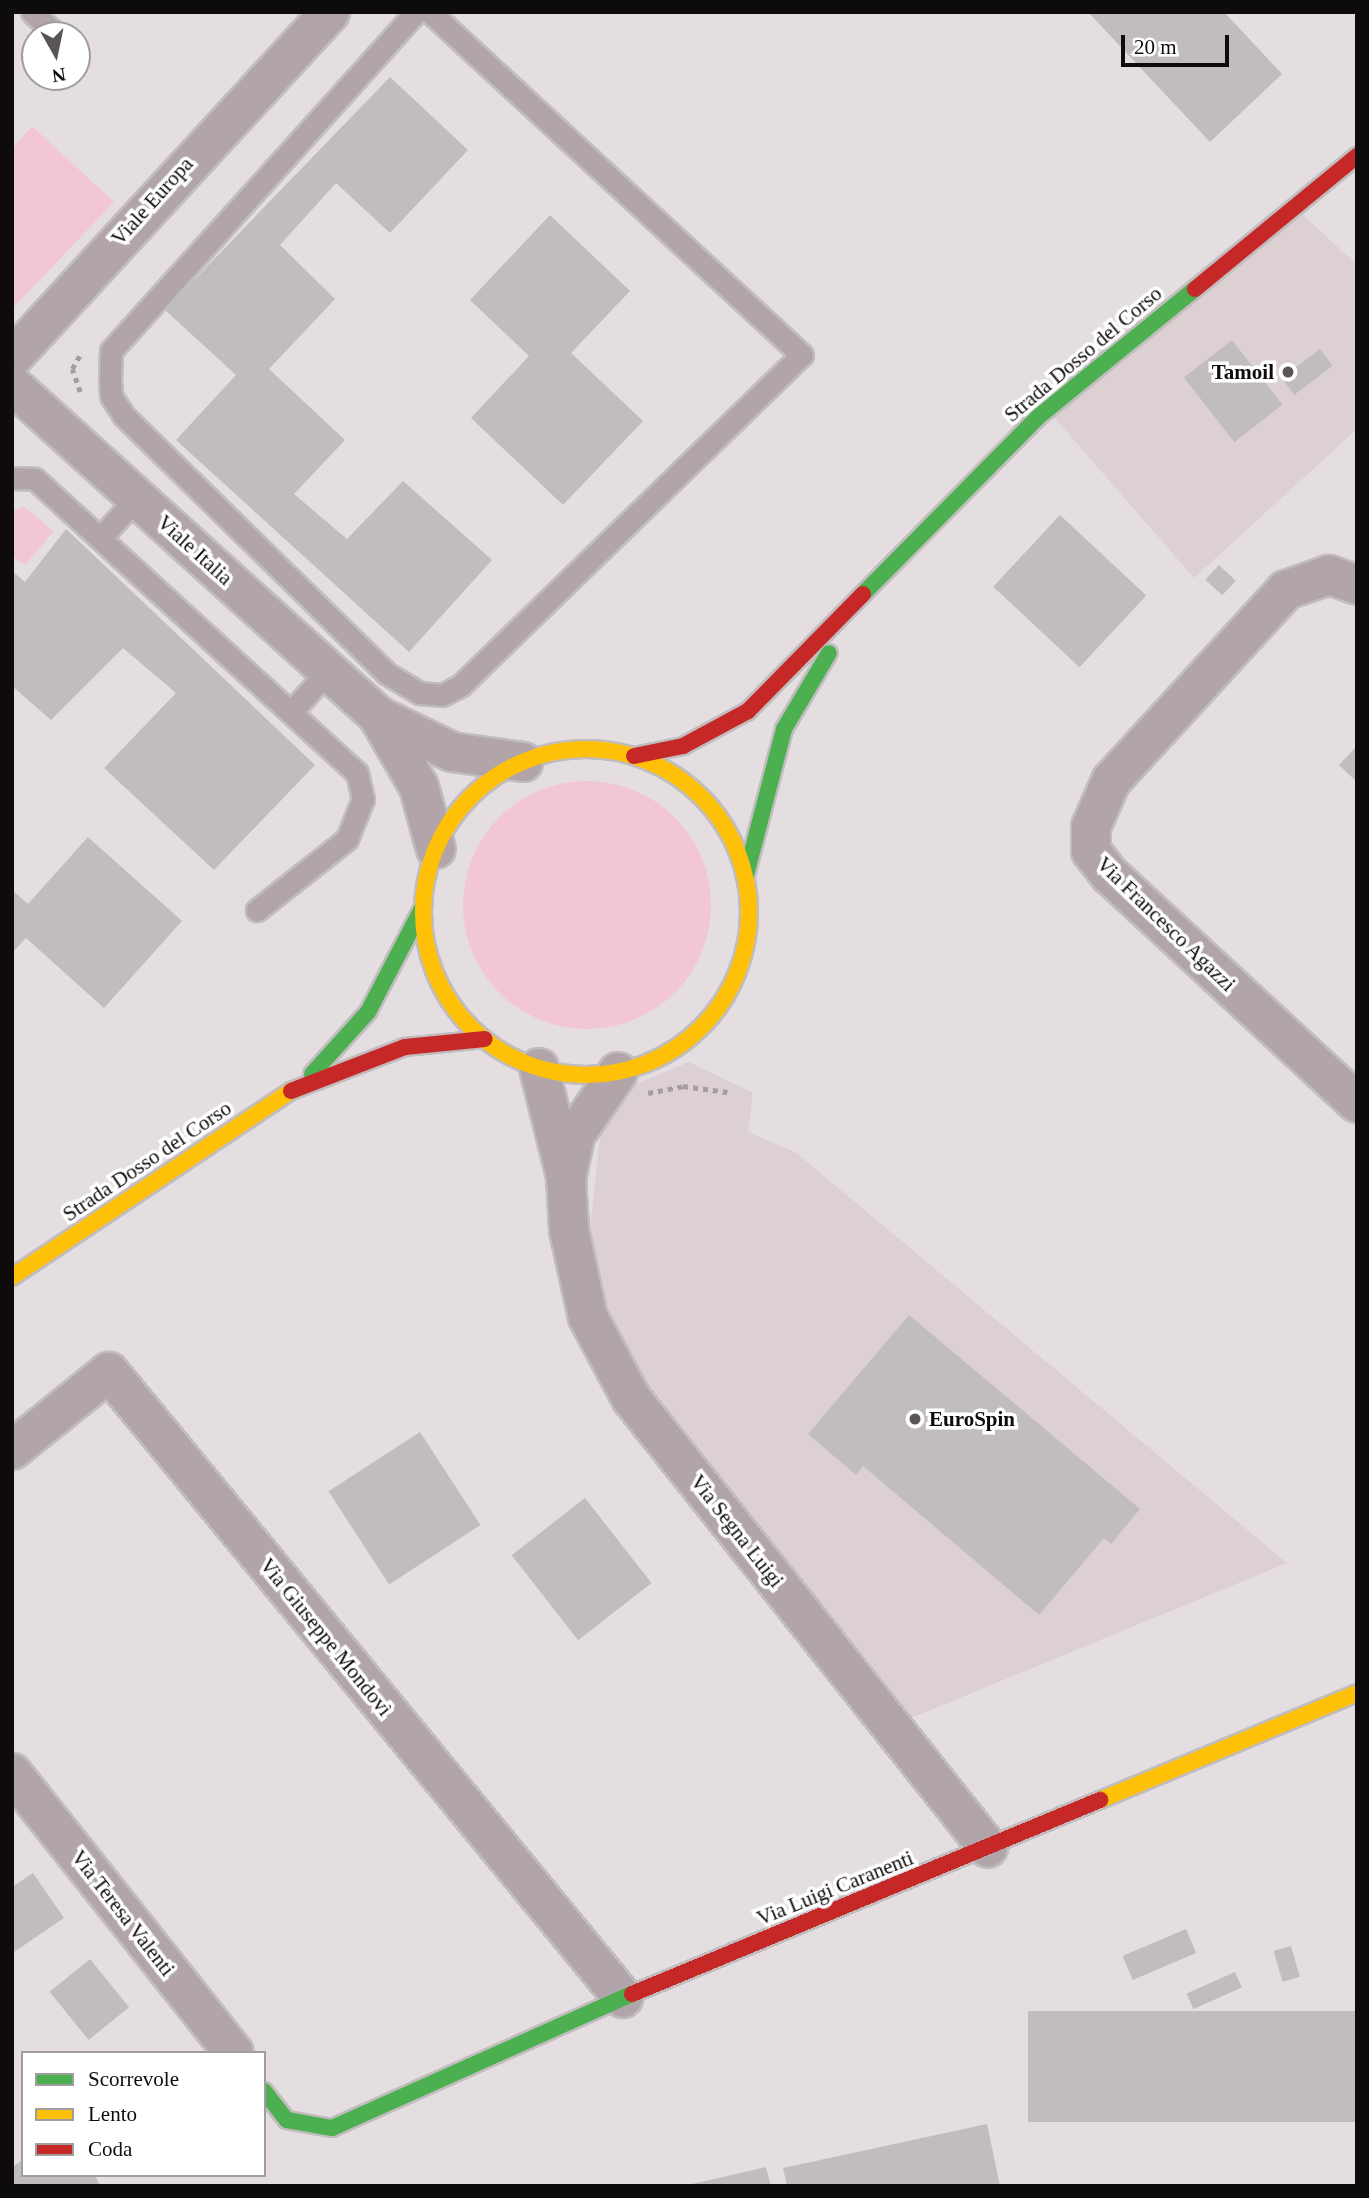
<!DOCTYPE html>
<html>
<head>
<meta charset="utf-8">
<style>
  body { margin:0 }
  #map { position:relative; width:1369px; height:2198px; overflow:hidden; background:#e4dee0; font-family:"Times New Roman",serif }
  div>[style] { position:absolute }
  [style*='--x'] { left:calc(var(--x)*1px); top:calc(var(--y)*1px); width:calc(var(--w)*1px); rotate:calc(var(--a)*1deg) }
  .built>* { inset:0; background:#dcd0d3 }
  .green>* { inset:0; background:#f2c7d3 }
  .round { border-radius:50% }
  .building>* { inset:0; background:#c1bcbe; transform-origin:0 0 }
  .path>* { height:4.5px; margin-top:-2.25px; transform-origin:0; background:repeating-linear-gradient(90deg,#a59d9f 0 5px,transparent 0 10px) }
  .roads { filter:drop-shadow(2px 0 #c1bdbe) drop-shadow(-2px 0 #c1bdbe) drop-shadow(0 2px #c1bdbe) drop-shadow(0 -2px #c1bdbe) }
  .lane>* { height:21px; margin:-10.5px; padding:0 10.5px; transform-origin:10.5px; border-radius:10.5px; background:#b1a5a9 }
  .street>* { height:38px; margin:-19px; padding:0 19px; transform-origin:19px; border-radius:19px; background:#b1a5a9 }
  .fast>* { height:16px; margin:-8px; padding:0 8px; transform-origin:8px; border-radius:8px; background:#4caf50 }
  .slow>* { height:16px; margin:-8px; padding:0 8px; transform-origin:8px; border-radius:8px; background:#ffc107 }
  .slow>.ring { margin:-8px; padding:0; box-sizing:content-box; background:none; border:16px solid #ffc107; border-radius:50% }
  .jam>* { height:16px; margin:-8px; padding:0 8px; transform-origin:8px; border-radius:8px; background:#c62828 }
  .dots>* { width:19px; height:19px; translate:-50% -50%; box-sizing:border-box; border:4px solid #fff; border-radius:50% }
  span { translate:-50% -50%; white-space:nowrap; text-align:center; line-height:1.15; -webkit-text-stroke:7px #fff; paint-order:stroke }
  .street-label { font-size:21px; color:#0e0b0b }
  .poi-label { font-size:21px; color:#0e0b0b; font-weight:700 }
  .right { translate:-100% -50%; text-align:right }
  .left { translate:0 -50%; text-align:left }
  .frame { position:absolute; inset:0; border:14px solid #0e0b0b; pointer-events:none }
  .legend { position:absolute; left:21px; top:2051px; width:245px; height:126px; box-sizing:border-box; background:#fff; border:2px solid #9f9d9d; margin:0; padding:9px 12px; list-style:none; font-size:21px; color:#0e0b0b }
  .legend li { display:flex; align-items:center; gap:14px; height:35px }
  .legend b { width:35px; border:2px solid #9f9d9d }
  .north { position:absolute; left:21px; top:21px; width:70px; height:70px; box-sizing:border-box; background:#fff; border:2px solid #9f9d9d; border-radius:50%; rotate:171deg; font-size:19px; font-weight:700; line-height:28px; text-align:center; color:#0e0b0b }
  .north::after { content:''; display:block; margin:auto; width:24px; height:32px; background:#595556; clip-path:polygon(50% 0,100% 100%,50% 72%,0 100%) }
  .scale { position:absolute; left:1121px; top:35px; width:108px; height:32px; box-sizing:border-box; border:4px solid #0e0b0b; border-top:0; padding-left:9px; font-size:21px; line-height:24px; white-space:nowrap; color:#0e0b0b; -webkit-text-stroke:5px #fff; paint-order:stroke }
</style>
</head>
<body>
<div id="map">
  <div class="built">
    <div style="clip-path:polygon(1301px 213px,1357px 265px,1357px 429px,1194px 578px,1054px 417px)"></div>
    <div style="clip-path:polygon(689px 1062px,753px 1093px,748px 1132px,795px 1152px,1287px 1563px,911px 1718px,647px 1391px,608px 1320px,590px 1229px,601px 1129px,633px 1085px)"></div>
  </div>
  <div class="green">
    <div style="clip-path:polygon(32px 126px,114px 202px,12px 309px,12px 149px)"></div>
    <div style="clip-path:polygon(24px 507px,54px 531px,25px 565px,12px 556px,12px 511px)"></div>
    <div class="round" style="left:463px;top:781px;width:248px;height:248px"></div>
  </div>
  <div class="building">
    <div style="clip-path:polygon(1088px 12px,1224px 12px,1282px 74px,1210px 142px)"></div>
    <div style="clip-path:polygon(390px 77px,468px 150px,390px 233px,336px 183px,280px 245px,335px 299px,269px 369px,345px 440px,294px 494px,347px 539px,403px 481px,492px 560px,409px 652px,176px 440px,236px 375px,165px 310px)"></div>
    <div style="clip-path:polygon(550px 215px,630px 291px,571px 353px,643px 421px,563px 505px,471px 418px,529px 356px,470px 300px)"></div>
    <div style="left:1232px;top:340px;width:82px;height:61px;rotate:52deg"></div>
    <div style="left:1320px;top:349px;width:21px;height:48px;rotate:53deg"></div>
    <div style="left:1060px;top:515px;width:118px;height:98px;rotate:43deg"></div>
    <div style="clip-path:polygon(66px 529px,315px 765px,214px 870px,104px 768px,176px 693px,123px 648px,51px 720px,12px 686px,12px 571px,25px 582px)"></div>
    <div style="left:1219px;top:565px;width:23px;height:20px;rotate:43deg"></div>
    <div style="clip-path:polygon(1357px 746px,1357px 782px,1339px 765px)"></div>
    <div style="clip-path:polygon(88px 837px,182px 921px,104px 1008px,26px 938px,12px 953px,12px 890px,28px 904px)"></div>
    <div style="clip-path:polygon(909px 1315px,1140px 1509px,1111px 1544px,1104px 1538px,1039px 1615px,863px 1466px,856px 1475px,808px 1434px)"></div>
    <div style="left:420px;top:1432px;width:111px;height:109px;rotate:57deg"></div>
    <div style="left:585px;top:1498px;width:108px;height:93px;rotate:52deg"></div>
    <div style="clip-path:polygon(33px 1873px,64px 1918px,14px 1952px,12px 1887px)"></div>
    <div style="left:1186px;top:1929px;width:26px;height:69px;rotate:67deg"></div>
    <div style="left:1291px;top:1946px;width:32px;height:18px;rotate:74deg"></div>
    <div style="left:90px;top:1959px;width:62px;height:52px;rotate:51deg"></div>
    <div style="left:1235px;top:1972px;width:17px;height:53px;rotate:66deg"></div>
    <div style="left:1357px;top:2011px;width:111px;height:329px;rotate:90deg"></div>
    <div style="clip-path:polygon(987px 2124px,1000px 2186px,787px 2186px,783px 2168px)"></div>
    <div style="clip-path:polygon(23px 2160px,23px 2175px,94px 2175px,101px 2186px,12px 2186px,12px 2167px)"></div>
    <div style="clip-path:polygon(766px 2167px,771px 2186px,688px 2186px,688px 2185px)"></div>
  </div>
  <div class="path">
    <div style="--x:80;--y:392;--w:24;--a:-109"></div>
    <div style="--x:72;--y:369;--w:16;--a:-60"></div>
    <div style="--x:648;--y:1093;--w:36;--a:-11"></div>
    <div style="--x:683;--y:1086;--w:45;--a:7.6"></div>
  </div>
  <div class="roads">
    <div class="lane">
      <div style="--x:32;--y:12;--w:34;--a:43"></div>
      <div style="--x:416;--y:12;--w:456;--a:132"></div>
      <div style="--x:111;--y:351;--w:26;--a:92"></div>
      <div style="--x:110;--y:377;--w:19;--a:87"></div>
      <div style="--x:111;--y:396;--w:24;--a:57"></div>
      <div style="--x:124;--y:416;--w:367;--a:44.4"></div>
      <div style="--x:386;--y:673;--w:39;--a:31"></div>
      <div style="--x:419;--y:693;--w:23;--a:5"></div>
      <div style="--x:442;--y:695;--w:20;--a:-27"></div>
      <div style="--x:460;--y:686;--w:476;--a:-44.1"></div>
      <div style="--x:802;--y:355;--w:506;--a:-137.32"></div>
      <div style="--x:12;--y:478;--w:23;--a:2"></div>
      <div style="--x:35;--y:479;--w:436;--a:42.4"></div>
      <div style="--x:357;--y:773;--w:27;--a:77"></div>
      <div style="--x:363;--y:799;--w:43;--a:111.8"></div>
      <div style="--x:347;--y:839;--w:115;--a:141.7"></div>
      <div style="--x:102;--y:536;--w:52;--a:-47.4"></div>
      <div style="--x:293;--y:710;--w:52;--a:-48.1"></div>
    </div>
    <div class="street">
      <div style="--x:12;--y:358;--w:470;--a:-47.4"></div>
      <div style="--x:12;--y:385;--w:493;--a:42.1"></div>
      <div style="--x:378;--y:716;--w:82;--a:25.9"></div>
      <div style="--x:452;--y:752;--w:72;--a:8"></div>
      <div style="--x:1357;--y:585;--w:30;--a:-160"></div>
      <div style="--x:1329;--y:575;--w:46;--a:160.8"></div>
      <div style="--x:1286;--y:590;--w:259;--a:132.5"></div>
      <div style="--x:1111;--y:781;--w:50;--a:113.5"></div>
      <div style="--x:1091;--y:827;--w:24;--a:90"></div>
      <div style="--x:1091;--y:851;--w:31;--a:52"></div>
      <div style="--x:1110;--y:875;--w:336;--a:42.7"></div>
      <div style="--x:381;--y:721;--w:76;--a:60.1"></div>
      <div style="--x:419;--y:787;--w:64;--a:74.7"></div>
      <div style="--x:539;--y:1068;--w:111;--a:76"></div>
      <div style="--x:566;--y:1176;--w:54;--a:86.8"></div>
      <div style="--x:569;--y:1230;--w:89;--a:77.7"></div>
      <div style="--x:588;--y:1317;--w:92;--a:62"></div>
      <div style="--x:631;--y:1398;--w:574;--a:51.57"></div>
      <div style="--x:567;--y:1174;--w:40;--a:-78"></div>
      <div style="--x:575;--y:1135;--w:76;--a:-55.7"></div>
      <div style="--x:12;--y:1450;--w:124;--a:-38.8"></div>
      <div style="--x:109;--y:1372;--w:810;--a:50.61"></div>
      <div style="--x:12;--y:1773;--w:357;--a:51.6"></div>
    </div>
    <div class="fast">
      <div style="--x:863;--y:594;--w:249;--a:-45.3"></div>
      <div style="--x:1038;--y:417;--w:203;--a:-39.2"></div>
      <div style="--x:746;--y:875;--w:151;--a:-75.4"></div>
      <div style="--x:784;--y:729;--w:88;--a:-59.4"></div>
      <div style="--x:312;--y:1074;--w:84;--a:-47.9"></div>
      <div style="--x:368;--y:1012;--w:119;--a:-62.4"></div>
      <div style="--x:264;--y:2091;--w:37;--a:52"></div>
      <div style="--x:287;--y:2120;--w:46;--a:10.1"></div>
      <div style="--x:332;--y:2128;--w:329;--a:-24.1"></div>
    </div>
    <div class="slow">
      <div class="ring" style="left:423px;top:749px;width:310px;height:310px"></div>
      <div style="--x:12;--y:1277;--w:335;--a:-33.7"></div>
      <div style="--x:1100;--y:1800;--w:278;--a:-22.6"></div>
    </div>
    <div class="jam">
      <div style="--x:1195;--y:289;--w:210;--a:-39.4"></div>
      <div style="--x:634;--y:756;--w:50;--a:-11.5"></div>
      <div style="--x:683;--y:746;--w:74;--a:-28.3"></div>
      <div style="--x:748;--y:711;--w:164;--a:-45.5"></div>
      <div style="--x:291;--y:1091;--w:122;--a:-21.1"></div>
      <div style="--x:405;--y:1047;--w:80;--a:-5.7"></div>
      <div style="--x:632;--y:1994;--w:507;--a:-22.52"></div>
    </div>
  </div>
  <div class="dots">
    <div style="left:1288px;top:372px;background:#595556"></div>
    <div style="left:915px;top:1419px;background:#595556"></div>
  </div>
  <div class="street-label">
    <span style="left:152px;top:201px;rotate:-48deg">Viale Europa</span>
    <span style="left:1083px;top:354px;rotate:-40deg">Strada Dosso del Corso</span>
    <span style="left:195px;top:550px;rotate:42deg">Viale Italia</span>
    <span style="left:1166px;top:924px;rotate:44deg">Via Francesco Agazzi</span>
    <span style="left:147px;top:1161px;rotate:-34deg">Strada Dosso del Corso</span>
    <span style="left:737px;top:1531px;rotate:52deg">Via Segna Luigi</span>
    <span style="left:326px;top:1637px;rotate:51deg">Via Giuseppe Mondovì</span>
    <span style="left:835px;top:1888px;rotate:-22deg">Via Luigi Caranenti</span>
    <span style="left:123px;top:1913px;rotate:52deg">Via Teresa Valenti</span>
  </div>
  <div class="poi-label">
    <span class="right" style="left:1274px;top:372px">Tamoil</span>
    <span class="left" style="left:929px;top:1419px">EuroSpin</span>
  </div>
  <div class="frame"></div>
  <ul class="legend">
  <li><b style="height:9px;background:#4caf50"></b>Scorrevole</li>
  <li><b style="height:9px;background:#ffc107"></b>Lento</li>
  <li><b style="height:9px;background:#c62828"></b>Coda</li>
  </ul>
  <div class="north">N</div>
  <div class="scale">20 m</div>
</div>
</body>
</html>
